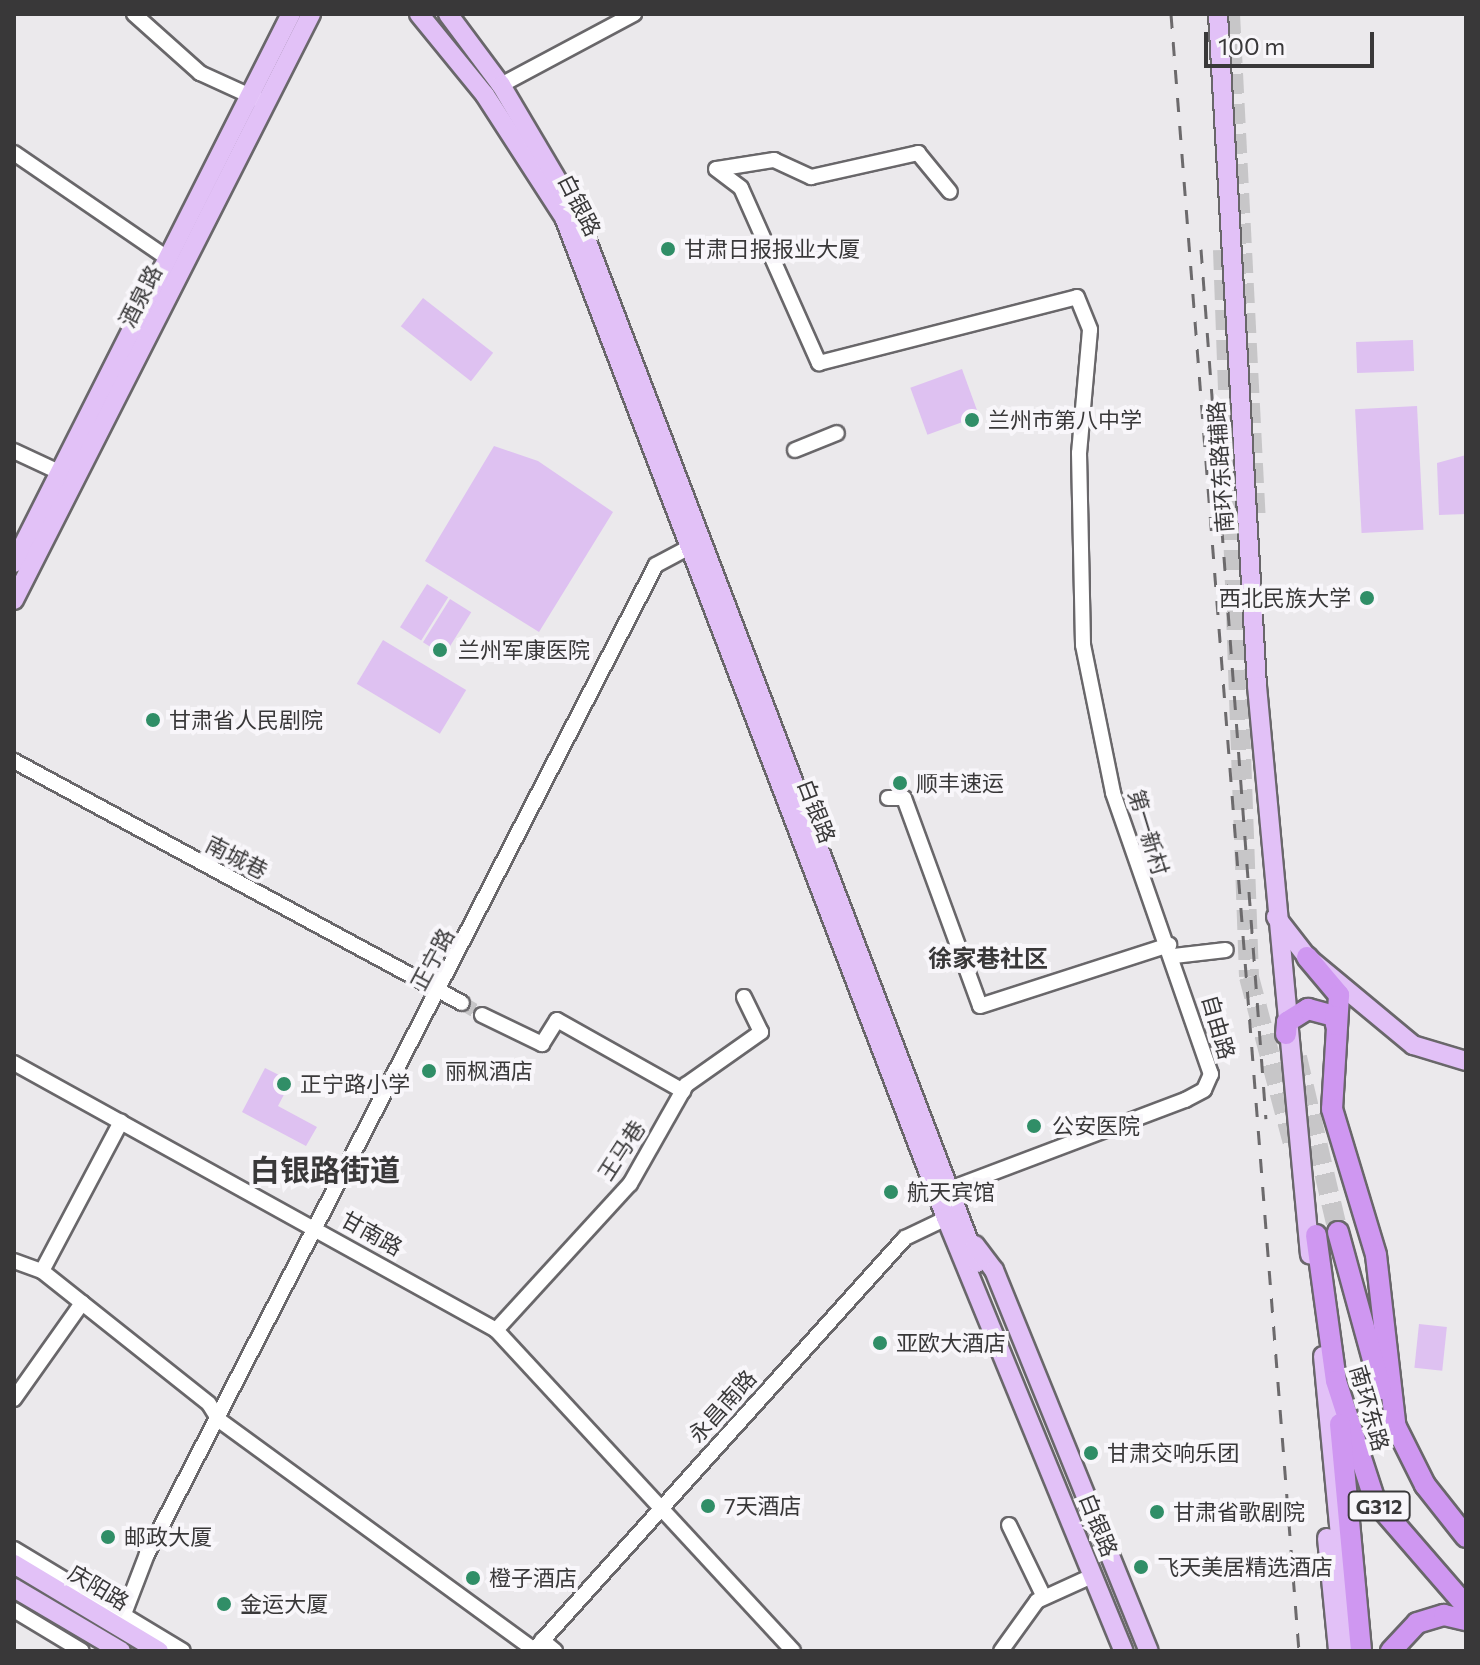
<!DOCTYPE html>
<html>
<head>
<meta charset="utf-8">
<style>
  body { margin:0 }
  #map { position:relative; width:1480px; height:1665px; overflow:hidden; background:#ebe9ec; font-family:Commissioner,"Noto Sans SC",sans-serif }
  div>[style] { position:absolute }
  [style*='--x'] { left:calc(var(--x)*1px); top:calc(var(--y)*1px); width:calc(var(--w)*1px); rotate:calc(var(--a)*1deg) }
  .green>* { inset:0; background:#dec1f1; transform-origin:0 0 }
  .minor-tunnel>* { height:14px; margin-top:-7px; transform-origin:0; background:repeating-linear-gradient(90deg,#c7c6c8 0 14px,transparent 0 21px) }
  .highway-tunnel>* { height:20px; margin-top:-10px; transform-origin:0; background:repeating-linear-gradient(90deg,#c7c6c8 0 20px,transparent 0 30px) }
  .roads { filter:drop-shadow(2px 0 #69676a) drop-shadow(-2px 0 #69676a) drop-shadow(0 2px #69676a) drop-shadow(0 -2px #69676a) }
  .minor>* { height:14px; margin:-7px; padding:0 7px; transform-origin:7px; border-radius:7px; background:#fff }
  .major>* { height:18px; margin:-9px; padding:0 9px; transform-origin:9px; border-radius:9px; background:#e2c1f7 }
  .highway>* { height:20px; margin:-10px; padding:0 10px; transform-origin:10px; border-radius:10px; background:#cf97f1 }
  .rail>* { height:3px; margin-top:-1.5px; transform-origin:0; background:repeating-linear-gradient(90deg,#6c6a6c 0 14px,transparent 0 28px) }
  .dots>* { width:22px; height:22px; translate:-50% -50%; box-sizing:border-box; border:4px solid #f8f6fa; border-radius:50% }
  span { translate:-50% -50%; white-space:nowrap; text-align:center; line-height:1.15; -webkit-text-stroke:8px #f8f6fa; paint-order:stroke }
  .shield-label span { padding:2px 6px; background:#f8f6fa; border:2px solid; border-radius:6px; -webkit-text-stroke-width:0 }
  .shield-label { font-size:20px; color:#393839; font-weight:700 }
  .street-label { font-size:22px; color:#393839 }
  .poi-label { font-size:22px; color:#393839 }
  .left { translate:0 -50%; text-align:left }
  .right { translate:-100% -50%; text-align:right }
  .neighbourhood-label { font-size:24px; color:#393839; font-weight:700 }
  .district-label { font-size:30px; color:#393839; font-weight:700 }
  .frame { position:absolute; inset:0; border:16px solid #393839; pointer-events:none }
  .scale { position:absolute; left:1204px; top:32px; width:170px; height:36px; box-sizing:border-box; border:4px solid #393839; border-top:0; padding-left:10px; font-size:24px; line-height:28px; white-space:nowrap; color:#393839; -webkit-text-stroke:6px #f8f6fa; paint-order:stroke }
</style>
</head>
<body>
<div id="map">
  <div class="green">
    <div style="left:423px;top:298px;width:89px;height:36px;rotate:38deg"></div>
    <div style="left:1413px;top:340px;width:31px;height:57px;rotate:88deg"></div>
    <div style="left:962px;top:369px;width:50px;height:55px;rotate:70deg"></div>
    <div style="left:1417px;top:406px;width:124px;height:62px;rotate:87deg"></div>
    <div style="clip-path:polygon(494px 446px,538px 461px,613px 512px,539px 632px,425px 561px)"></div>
    <div style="clip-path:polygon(1466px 455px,1466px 514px,1439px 515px,1437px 463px)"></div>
    <div style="left:427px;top:584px;width:25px;height:51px;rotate:32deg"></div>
    <div style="left:450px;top:599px;width:25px;height:51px;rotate:32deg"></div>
    <div style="left:383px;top:640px;width:97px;height:51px;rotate:31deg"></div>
    <div style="clip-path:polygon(265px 1068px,291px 1081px,278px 1106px,317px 1127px,306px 1146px,242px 1112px)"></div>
    <div style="left:1419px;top:1324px;width:28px;height:44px;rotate:6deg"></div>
  </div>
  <div class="minor-tunnel">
    <div style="--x:462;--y:1003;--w:23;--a:31"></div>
  </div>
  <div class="highway-tunnel">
    <div style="--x:1230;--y:14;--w:510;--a:87.08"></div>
    <div style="--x:1223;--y:250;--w:727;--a:87.95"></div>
    <div style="--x:1249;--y:977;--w:180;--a:75.2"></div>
    <div style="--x:1297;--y:1057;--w:180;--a:76.8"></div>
  </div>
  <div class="roads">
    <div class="minor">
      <div style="--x:134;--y:14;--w:89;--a:41.8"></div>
      <div style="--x:200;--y:73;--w:63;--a:24.5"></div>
      <div style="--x:501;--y:85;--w:151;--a:-28.1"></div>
      <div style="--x:14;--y:153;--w:184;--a:34.4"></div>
      <div style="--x:716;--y:169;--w:31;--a:37"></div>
      <div style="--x:741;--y:188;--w:192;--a:66"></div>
      <div style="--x:819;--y:363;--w:266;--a:-14.3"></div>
      <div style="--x:1077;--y:297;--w:35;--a:68"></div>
      <div style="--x:1090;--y:330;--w:123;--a:95.1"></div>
      <div style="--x:1079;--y:453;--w:192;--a:88.8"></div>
      <div style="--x:1083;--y:645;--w:151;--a:78.5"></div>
      <div style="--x:1113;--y:793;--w:298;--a:70.8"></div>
      <div style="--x:1211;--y:1074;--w:17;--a:114"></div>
      <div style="--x:1204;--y:1090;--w:21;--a:152"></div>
      <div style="--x:1185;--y:1100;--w:251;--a:159.3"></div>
      <div style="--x:717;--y:169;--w:58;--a:-9"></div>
      <div style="--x:774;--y:160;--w:41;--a:24.7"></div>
      <div style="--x:811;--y:177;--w:110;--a:-12.6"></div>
      <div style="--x:918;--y:153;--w:50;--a:50.6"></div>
      <div style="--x:795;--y:450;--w:45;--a:-22"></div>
      <div style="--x:14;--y:451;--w:50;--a:25"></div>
      <div style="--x:14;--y:761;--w:509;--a:28.38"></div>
      <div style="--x:888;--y:798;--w:16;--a:0"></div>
      <div style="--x:904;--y:798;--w:221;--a:69.9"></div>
      <div style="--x:980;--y:1006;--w:199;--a:-17.9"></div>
      <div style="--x:1174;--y:956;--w:52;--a:-6.6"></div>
      <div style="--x:482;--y:1015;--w:67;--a:25.8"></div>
      <div style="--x:542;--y:1044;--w:28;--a:-58"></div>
      <div style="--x:557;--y:1020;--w:145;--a:29.4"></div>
      <div style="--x:14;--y:1063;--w:551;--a:28.98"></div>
      <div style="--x:496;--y:1330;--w:437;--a:47.2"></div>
      <div style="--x:14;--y:1261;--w:30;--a:20"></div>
      <div style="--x:42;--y:1271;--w:213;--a:38.5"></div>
      <div style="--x:209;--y:1404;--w:19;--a:58"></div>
      <div style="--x:219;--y:1420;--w:390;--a:36.1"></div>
      <div style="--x:42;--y:1271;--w:169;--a:-62.1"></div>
      <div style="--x:496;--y:1330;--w:198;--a:-47.5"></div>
      <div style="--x:630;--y:1184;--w:114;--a:-60.5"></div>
      <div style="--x:686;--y:1085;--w:92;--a:-35.2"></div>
      <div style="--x:761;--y:1032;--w:39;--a:-116"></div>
      <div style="--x:14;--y:1399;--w:118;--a:-54.7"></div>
      <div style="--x:1009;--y:1525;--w:80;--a:64.1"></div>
      <div style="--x:14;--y:1549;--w:197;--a:31.1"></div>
      <div style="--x:14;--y:1610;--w:79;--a:31.1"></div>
      <div style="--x:119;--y:1627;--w:78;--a:-69"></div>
      <div style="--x:147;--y:1554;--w:1112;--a:-62.77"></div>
      <div style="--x:656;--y:565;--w:49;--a:-28.1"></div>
      <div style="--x:542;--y:1640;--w:17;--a:40"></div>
      <div style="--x:533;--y:1651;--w:556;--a:-47.99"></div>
      <div style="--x:905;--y:1238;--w:55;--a:-25.6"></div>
      <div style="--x:1001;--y:1651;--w:62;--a:-54.2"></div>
      <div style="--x:1037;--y:1601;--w:51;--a:-24.5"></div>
    </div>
    <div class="major">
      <div style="--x:419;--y:14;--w:104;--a:50.8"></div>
      <div style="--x:485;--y:95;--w:145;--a:57.1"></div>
      <div style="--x:564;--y:217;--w:1071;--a:69.11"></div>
      <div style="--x:946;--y:1218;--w:468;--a:67.7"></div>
      <div style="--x:448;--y:14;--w:89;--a:53.3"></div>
      <div style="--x:501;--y:85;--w:145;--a:59.4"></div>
      <div style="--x:575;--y:210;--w:1127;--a:69.1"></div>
      <div style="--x:1218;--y:14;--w:673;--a:86.68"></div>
      <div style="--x:1257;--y:686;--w:571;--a:84.68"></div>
      <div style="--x:14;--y:563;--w:615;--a:-63.23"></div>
      <div style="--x:14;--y:600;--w:657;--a:-63.12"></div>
      <div style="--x:1276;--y:917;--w:51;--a:52.2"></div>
      <div style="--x:1307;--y:957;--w:138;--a:39.7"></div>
      <div style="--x:1413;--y:1045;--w:55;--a:16.8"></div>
      <div style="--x:975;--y:1245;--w:31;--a:53"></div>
      <div style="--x:994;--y:1270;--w:411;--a:67.9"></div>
      <div style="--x:1323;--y:1356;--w:296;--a:84.6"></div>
      <div style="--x:1327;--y:1538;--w:114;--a:84.4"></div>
      <div style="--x:14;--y:1564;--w:169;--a:31"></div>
      <div style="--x:14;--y:1588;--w:124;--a:30.5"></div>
    </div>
    <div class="highway">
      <div style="--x:1307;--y:957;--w:50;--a:49.9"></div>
      <div style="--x:1339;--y:995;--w:114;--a:93.5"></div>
      <div style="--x:1332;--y:1109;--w:152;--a:73.2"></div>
      <div style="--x:1376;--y:1255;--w:176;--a:83.5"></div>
      <div style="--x:1286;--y:1034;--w:12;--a:-85"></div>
      <div style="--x:1287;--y:1022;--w:25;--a:-32"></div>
      <div style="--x:1308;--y:1009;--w:28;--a:15"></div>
      <div style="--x:1335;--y:1016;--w:9;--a:84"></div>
      <div style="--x:1338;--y:1232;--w:163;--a:74.7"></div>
      <div style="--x:1316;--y:1235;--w:147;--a:82.2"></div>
      <div style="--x:1336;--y:1381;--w:126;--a:72"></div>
      <div style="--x:1375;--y:1501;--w:139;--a:49.1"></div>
      <div style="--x:1392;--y:1419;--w:74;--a:63.4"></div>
      <div style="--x:1425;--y:1485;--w:66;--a:51.7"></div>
      <div style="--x:1340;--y:1424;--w:228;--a:84.7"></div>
      <div style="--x:1391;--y:1651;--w:38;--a:-47"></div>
      <div style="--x:1417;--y:1623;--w:28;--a:-17"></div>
      <div style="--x:1444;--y:1615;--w:23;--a:13"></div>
    </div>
  </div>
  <div class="rail">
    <div style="--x:1171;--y:14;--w:1642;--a:85.53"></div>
    <div style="--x:1201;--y:249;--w:872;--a:85.73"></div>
  </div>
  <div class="dots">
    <div style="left:668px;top:249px;background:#308e67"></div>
    <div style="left:972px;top:420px;background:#308e67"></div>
    <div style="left:1367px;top:598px;background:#308e67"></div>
    <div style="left:440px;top:650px;background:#308e67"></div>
    <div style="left:153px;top:720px;background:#308e67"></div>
    <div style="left:900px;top:783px;background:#308e67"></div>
    <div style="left:429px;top:1071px;background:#308e67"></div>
    <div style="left:284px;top:1084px;background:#308e67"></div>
    <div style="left:1034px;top:1126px;background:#308e67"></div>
    <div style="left:891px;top:1192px;background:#308e67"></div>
    <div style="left:880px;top:1343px;background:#308e67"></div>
    <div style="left:1091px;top:1453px;background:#308e67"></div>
    <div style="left:708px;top:1506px;background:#308e67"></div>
    <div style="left:1157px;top:1512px;background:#308e67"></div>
    <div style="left:108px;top:1537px;background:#308e67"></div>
    <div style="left:1141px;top:1567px;background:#308e67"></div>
    <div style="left:473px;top:1578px;background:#308e67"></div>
    <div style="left:224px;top:1604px;background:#308e67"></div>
  </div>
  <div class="shield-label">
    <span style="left:1379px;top:1506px">G312</span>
  </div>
  <div class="street-label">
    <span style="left:580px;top:205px;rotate:63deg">白银路</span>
    <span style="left:140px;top:296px;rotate:-63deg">酒泉路</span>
    <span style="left:1220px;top:467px;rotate:-94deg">南环东路辅路</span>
    <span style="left:817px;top:811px;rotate:69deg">白银路</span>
    <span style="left:1149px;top:832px;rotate:73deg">第一新村</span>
    <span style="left:237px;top:857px;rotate:27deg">南城巷</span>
    <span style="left:432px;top:959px;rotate:-62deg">正宁路</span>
    <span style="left:1219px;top:1027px;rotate:74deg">自由路</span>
    <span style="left:621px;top:1150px;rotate:-57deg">王马巷</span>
    <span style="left:372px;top:1233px;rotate:29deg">甘南路</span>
    <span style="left:722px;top:1406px;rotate:-48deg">永昌南路</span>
    <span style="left:1370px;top:1408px;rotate:74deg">南环东路</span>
    <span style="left:1099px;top:1525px;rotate:68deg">白银路</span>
    <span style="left:99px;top:1587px;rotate:31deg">庆阳路</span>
  </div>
  <div class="poi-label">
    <span class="left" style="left:684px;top:249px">甘肃日报报业大厦</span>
    <span class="left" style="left:988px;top:420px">兰州市第八中学</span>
    <span class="right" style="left:1351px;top:598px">西北民族大学</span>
    <span class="left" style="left:458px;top:650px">兰州军康医院</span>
    <span class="left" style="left:169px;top:720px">甘肃省人民剧院</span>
    <span class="left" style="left:916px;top:783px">顺丰速运</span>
    <span class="left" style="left:445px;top:1071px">丽枫酒店</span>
    <span class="left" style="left:300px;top:1084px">正宁路小学</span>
    <span class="left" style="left:1052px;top:1126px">公安医院</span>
    <span class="left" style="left:907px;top:1192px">航天宾馆</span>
    <span class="left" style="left:896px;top:1343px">亚欧大酒店</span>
    <span class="left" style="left:1107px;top:1453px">甘肃交响乐团</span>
    <span class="left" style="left:724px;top:1506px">7天酒店</span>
    <span class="left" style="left:1173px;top:1512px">甘肃省歌剧院</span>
    <span class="left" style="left:124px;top:1537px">邮政大厦</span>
    <span class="left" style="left:1157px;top:1567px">飞天美居精选酒店</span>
    <span class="left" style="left:489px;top:1578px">橙子酒店</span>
    <span class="left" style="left:240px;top:1604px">金运大厦</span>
  </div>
  <div class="neighbourhood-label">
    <span style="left:988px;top:958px">徐家巷社区</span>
  </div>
  <div class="district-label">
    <span style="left:325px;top:1169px">白银路街道</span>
  </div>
  <div class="frame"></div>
  <div class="scale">100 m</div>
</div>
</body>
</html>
